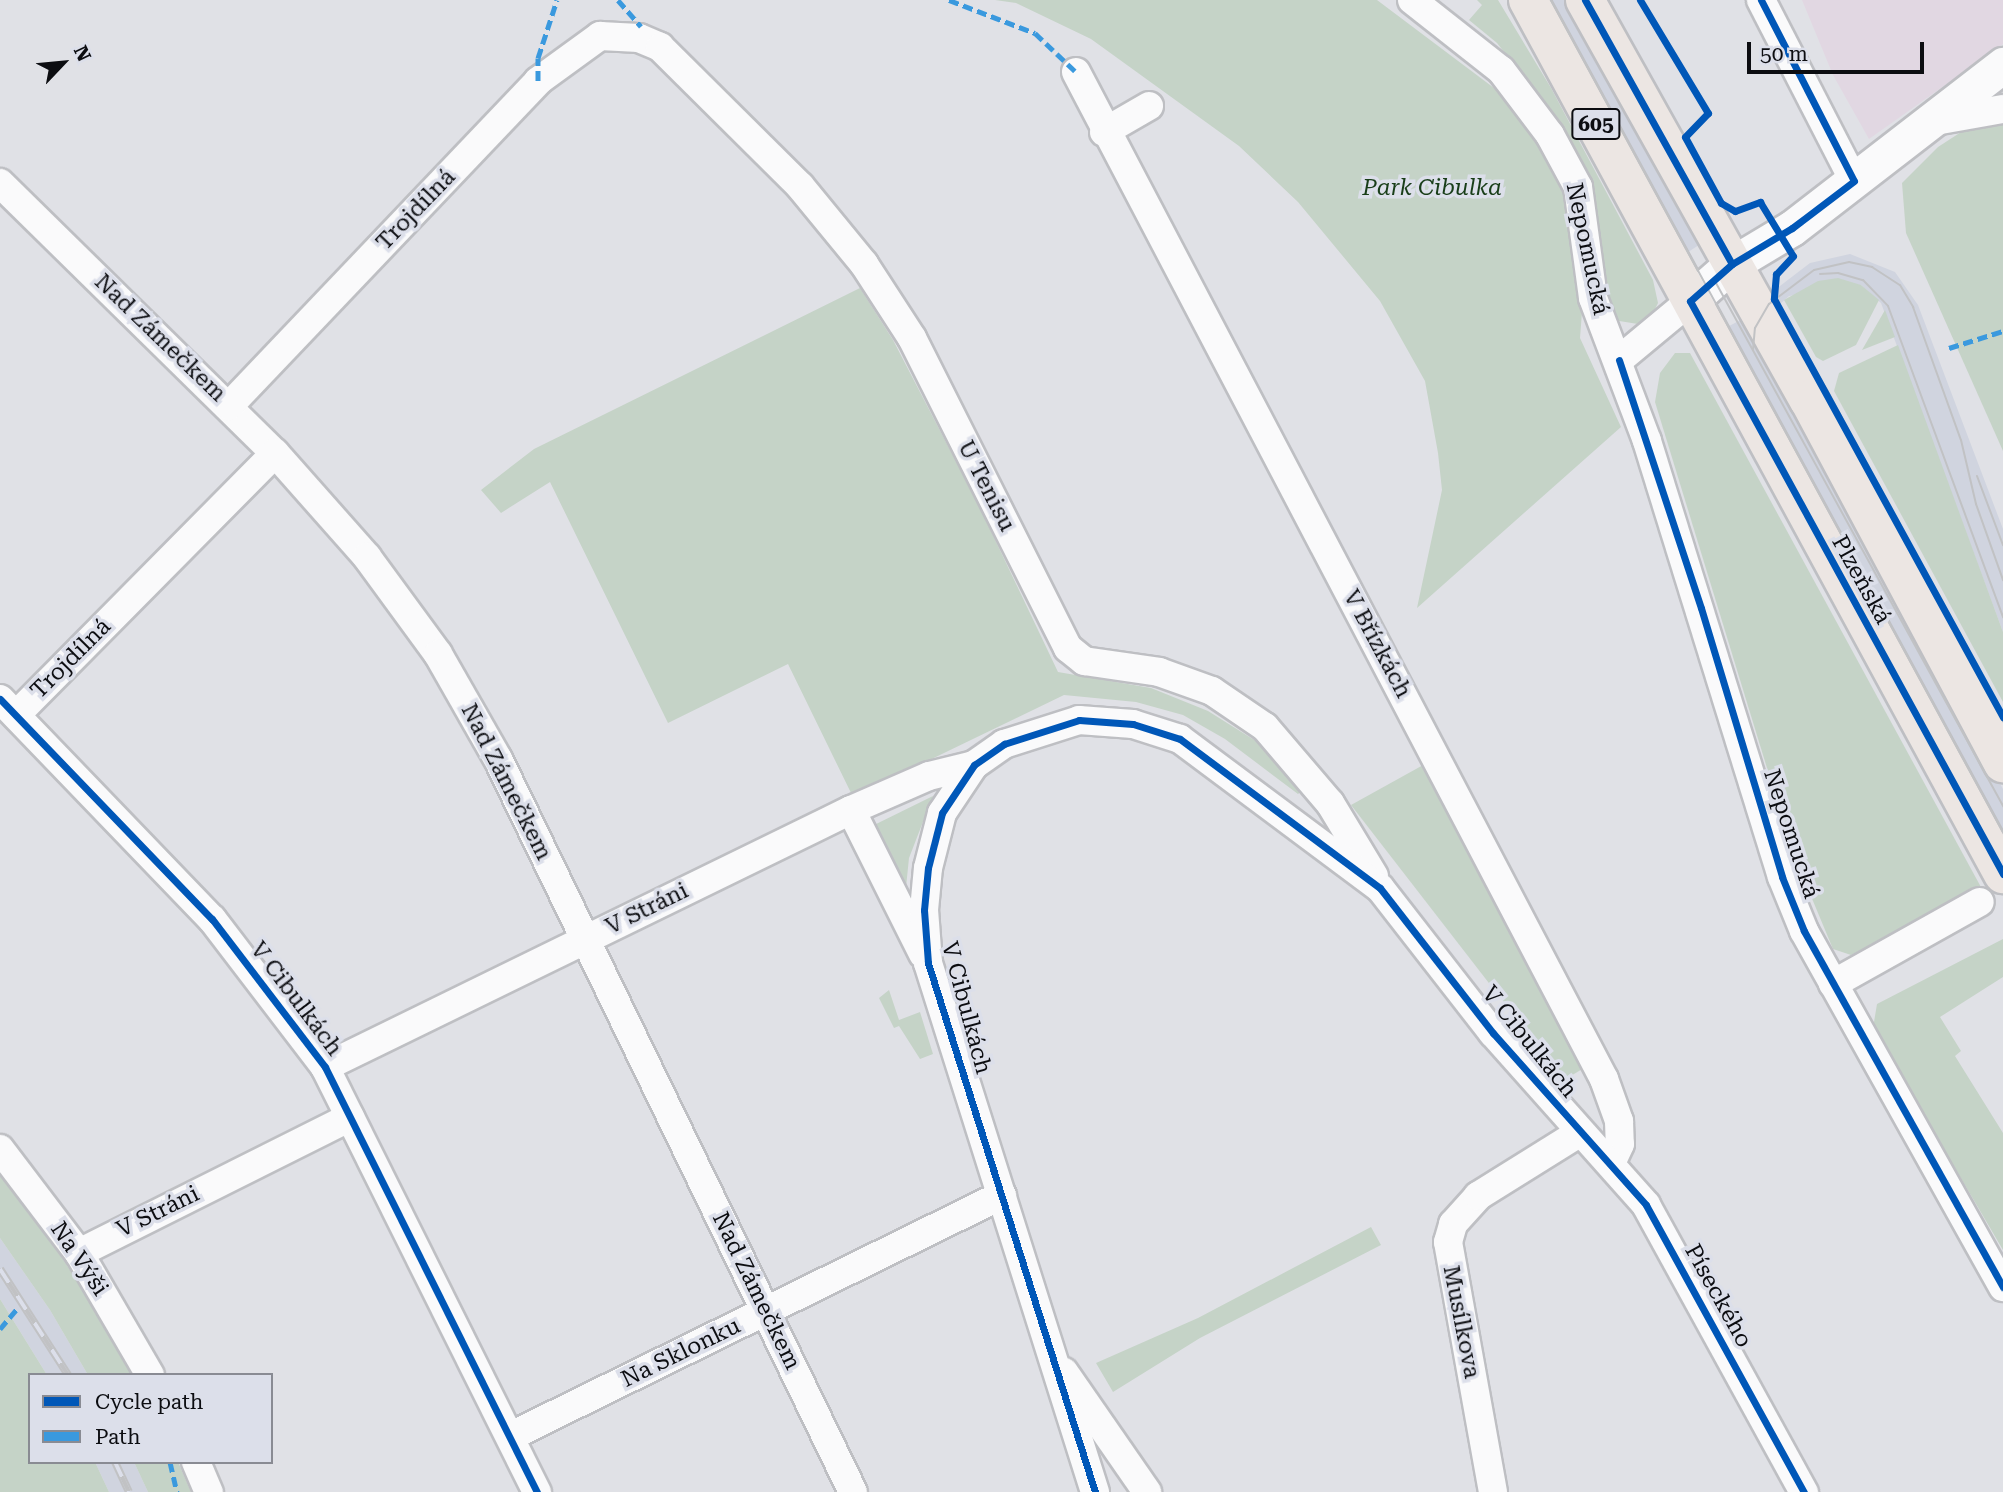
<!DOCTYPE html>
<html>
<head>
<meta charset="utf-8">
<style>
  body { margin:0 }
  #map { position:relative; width:2003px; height:1492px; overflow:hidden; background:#e0e1e6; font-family:"Roboto Serif",serif }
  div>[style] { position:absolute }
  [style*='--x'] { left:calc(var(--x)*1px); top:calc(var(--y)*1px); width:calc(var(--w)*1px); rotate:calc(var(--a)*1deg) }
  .commercial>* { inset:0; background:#e1d7e2 }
  .built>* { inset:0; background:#d0d4df }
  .green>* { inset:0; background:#c5d3c7 }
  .roads { filter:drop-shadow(2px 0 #bebfc3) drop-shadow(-2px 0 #bebfc3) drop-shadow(0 2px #bebfc3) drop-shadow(0 -2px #bebfc3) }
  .minor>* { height:28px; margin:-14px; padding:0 14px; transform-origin:14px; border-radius:14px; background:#fafafb }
  .tertiary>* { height:35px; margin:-17.5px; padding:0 17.5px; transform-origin:17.5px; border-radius:17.5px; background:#fafafb }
  .primary>* { height:38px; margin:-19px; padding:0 19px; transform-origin:19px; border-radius:19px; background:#ece6e3 }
  .tram>* { height:2px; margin:-1px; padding:0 1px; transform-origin:1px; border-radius:1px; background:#c1c2c4 }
  .rail>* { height:8px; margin-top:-4px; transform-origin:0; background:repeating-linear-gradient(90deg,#dcdfea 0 16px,#c1c2c4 0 32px); box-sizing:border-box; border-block:2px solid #c1c2c4 }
  .quiet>* { height:5px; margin-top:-2.5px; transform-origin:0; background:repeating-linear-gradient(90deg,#3a99de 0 10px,transparent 0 15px) }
  .cycleway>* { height:7px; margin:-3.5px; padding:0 3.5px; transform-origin:3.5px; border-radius:3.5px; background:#0057b8 }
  span { translate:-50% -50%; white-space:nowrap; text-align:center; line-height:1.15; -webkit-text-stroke:7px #dcdfea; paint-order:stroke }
  .shield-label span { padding:2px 5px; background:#dcdfea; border:2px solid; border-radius:5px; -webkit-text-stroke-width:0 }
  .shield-label { font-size:21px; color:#0c0d11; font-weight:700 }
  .park-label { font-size:23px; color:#193e19; font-style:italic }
  .street-label { font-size:23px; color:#0c0d11 }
  .legend { position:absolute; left:28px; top:1373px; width:245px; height:91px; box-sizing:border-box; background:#dcdfea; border:2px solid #898b93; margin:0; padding:9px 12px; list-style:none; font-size:21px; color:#0c0d11 }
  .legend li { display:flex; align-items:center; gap:14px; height:35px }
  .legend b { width:35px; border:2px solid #898b93 }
  .north { position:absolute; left:28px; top:28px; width:70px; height:70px; -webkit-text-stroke:5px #dcdfea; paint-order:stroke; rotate:64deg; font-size:19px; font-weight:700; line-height:28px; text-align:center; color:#0c0d11 }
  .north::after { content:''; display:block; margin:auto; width:24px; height:32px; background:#0c0d11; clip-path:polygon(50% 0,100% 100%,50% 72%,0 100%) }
  .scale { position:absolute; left:1747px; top:42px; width:177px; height:32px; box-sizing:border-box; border:4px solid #0c0d11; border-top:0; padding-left:9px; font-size:21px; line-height:24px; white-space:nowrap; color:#0c0d11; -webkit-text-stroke:5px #dcdfea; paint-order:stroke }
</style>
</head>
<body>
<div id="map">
  <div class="commercial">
    <div style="clip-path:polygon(1802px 0,2003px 0,2003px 44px,1869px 139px,1833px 75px)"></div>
  </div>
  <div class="built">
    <div style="clip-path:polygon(1542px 0,1569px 0,1699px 245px,1685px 254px)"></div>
    <div style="clip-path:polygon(1850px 254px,1895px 272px,1918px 305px,2003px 529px,2003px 632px,1881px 303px,1861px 285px,1789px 296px,1773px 310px,1767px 296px,1810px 263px)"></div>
    <div style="clip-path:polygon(1748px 316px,2003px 789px,2003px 849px,1718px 332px)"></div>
    <div style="clip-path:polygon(0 1238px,50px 1310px,88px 1375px,47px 1375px,0 1299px)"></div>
    <div style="clip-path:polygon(95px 1462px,134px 1462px,148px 1492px,109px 1492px)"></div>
  </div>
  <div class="green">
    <div style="clip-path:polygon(995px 0,1377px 0,1494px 88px,1538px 139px,1564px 196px,1583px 299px,1580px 338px,1621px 427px,1417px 608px,1442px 490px,1438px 453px,1425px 381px,1380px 301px,1298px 202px,1239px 146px,1091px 39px,1016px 3px)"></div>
    <div style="clip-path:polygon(1477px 0,1498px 0,1551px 88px,1653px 280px,1658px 303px,1652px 315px,1638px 324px,1613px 320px,1603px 294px,1596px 214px,1581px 174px,1536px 92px,1497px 43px,1469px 20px,1482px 5px)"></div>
    <div style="clip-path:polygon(2003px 112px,2003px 451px,1906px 233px,1902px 183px,1938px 147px,1975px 123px)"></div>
    <div style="clip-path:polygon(1838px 278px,1861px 285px,1879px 300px,1856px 345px,1823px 361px,1816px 357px,1784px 300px,1818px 281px)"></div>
    <div style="clip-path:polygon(860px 288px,893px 340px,977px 502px,1058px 672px,1151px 688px,1208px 711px,1259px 743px,1303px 790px,1298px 794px,1225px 739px,1183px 715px,1136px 702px,1064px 695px,853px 797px,788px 664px,668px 723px,550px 482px,501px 513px,481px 490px,534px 449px)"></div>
    <div style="clip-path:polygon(1885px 310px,1895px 337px,1862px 350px)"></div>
    <div style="clip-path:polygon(1898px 345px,2003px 632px,2003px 702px,1834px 391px,1839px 373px)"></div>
    <div style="clip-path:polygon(1675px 353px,1690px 353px,1982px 889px,1851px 955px,1833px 949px,1793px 853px,1655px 402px,1660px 373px)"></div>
    <div style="clip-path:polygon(1425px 764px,1584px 1068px,1564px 1080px,1351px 805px)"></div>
    <div style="clip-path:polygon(933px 796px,909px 858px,905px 897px,868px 828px)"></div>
    <div style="clip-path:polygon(2003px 939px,2003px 977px,1940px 1017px,1961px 1051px,1955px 1056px,2003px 1133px,2003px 1250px,1873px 1028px,1877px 1004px)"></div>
    <div style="clip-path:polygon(889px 990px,899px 1020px,920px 1012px,933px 1054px,920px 1059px,899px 1026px,894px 1028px,879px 998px)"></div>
    <div style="clip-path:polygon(0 1171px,36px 1217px,137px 1375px,88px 1375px,50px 1310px,0 1238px)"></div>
    <div style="clip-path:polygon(1371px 1227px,1381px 1245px,1200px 1338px,1113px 1392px,1096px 1363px,1198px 1318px)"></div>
    <div style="clip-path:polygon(0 1299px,47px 1375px,30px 1375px,30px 1462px,95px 1462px,109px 1492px,0 1492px)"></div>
    <div style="clip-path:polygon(134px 1462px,178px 1462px,191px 1492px,148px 1492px)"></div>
  </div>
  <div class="roads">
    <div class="minor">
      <div style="--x:1412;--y:0;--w:113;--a:38.2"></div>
      <div style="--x:1501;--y:70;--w:81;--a:53"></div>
      <div style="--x:1550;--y:135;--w:59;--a:61.7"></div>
      <div style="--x:1578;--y:187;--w:112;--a:82.3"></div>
      <div style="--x:1593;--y:298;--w:153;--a:69.3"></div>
      <div style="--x:1647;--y:441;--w:456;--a:72.8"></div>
      <div style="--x:1782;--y:877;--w:58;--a:67.8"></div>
      <div style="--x:1804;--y:931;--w:408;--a:60.8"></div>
      <div style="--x:1761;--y:0;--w:203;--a:62.8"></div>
      <div style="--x:1076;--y:72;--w:1137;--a:62.33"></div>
      <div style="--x:1604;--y:1079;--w:45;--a:70.3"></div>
      <div style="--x:1619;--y:1121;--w:23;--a:88"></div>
      <div style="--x:1620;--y:1144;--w:21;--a:115"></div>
      <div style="--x:1929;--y:122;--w:75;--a:-10"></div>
      <div style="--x:1104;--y:132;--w:52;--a:-30"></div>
      <div style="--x:0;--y:183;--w:385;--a:44.5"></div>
      <div style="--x:275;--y:453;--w:139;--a:48.5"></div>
      <div style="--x:367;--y:557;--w:120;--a:53.8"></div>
      <div style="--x:438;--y:654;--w:121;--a:60.3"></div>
      <div style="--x:498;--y:759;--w:814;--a:64.16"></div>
      <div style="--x:1619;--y:360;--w:92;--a:-39.7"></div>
      <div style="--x:229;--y:406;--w:448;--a:-46.4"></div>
      <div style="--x:538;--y:81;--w:77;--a:-36"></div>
      <div style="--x:600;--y:36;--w:39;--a:3"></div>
      <div style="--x:639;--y:38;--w:23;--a:23"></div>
      <div style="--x:660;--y:47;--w:197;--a:44.8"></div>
      <div style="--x:800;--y:186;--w:101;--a:50.6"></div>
      <div style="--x:864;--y:264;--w:88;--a:57"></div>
      <div style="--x:912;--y:338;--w:347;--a:63.3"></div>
      <div style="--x:1068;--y:648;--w:21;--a:39"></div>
      <div style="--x:1084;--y:661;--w:76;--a:8.3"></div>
      <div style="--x:1159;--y:672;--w:56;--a:19.7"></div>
      <div style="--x:1212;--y:691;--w:64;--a:34.2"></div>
      <div style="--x:1265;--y:727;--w:100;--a:49.5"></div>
      <div style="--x:1330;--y:803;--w:85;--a:58.9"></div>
      <div style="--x:0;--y:699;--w:306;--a:46.1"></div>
      <div style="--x:212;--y:919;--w:186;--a:52.6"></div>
      <div style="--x:325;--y:1067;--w:475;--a:63.5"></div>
      <div style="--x:16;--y:715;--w:368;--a:-45.3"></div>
      <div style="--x:851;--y:810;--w:161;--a:63.4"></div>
      <div style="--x:1833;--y:984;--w:168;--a:-29.2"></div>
      <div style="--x:325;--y:1067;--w:585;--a:-26.04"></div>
      <div style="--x:851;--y:810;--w:85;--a:-23.6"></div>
      <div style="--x:929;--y:776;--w:46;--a:-13.7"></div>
      <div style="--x:0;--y:1149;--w:131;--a:52.8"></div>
      <div style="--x:79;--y:1253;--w:141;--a:59.8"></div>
      <div style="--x:79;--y:1253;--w:303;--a:-26.6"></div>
      <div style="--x:1064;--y:1372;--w:146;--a:55.3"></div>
      <div style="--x:511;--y:1436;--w:547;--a:-26.14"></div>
      <div style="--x:196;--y:1462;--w:33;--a:67"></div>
      <div style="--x:1095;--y:1492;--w:555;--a:-107.52"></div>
      <div style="--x:928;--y:963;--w:53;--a:-94.3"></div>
      <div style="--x:924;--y:910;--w:42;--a:-84.6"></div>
      <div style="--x:928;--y:868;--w:57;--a:-75.7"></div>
      <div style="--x:942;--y:813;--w:58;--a:-56.3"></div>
      <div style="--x:974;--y:765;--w:37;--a:-35"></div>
      <div style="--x:1004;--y:744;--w:79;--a:-17.7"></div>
      <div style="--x:1079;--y:720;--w:54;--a:4.2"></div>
      <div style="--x:1133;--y:724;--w:49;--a:17.7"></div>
      <div style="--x:1180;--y:739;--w:249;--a:36.7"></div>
      <div style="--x:1380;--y:888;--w:184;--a:52.1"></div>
      <div style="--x:1493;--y:1033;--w:230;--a:48.3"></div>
      <div style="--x:1646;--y:1205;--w:328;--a:61.2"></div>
      <div style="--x:1493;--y:1492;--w:254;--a:-100.2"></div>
      <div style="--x:1448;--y:1242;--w:19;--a:-74"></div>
      <div style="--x:1453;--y:1224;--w:38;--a:-48"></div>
      <div style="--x:1478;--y:1196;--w:119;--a:-32"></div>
    </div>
    <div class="tertiary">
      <div style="--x:1690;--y:301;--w:56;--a:-41.4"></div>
      <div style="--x:1732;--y:264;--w:70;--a:-31"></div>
      <div style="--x:1792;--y:228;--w:267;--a:-37.7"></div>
    </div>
    <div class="primary">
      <div style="--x:1528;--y:0;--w:995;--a:61.48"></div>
      <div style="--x:1585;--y:0;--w:458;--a:60.8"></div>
      <div style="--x:1809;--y:400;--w:412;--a:61.9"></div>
    </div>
  </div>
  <div class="tram">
    <div style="--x:1551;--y:0;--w:947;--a:61.49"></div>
    <div style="--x:1820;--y:274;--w:18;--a:-3"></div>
    <div style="--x:1838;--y:273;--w:26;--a:16"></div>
    <div style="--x:1863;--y:280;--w:36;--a:46"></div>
    <div style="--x:1888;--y:306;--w:332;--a:69.7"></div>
    <div style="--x:1716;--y:283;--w:597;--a:61.24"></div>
    <div style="--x:1753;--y:350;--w:22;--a:-85"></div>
    <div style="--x:1755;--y:328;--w:28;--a:-60"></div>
    <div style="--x:1769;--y:304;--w:56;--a:-37.1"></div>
    <div style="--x:1814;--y:270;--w:36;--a:-13"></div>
    <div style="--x:1849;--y:262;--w:24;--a:12"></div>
    <div style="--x:1872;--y:267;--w:33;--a:33"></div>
    <div style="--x:1900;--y:285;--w:26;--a:59"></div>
    <div style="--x:1913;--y:307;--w:141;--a:70.2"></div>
    <div style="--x:1961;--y:440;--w:66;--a:76.8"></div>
    <div style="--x:1976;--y:504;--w:81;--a:70.4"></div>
    <div style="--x:1977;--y:476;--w:74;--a:69.4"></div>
  </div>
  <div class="rail">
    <div style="--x:0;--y:1269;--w:126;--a:57.3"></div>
    <div style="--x:115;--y:1462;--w:33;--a:65"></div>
  </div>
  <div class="quiet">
    <div style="--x:618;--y:0;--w:35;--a:49"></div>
    <div style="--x:949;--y:0;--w:92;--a:21"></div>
    <div style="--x:1035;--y:33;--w:57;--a:43.6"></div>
    <div style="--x:538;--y:81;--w:23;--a:-90"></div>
    <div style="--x:538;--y:58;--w:61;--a:-71.9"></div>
    <div style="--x:1949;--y:348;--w:57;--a:-17.5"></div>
    <div style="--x:0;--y:1329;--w:26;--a:-50"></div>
    <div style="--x:170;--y:1462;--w:31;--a:77"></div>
  </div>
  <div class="cycleway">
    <div style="--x:1585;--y:0;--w:302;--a:60.9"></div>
    <div style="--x:1640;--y:0;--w:132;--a:59"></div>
    <div style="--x:1708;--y:113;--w:33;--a:134"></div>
    <div style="--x:1685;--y:137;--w:75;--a:61.4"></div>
    <div style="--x:1721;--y:203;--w:16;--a:30"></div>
    <div style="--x:1735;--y:211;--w:27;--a:-20"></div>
    <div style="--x:1760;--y:202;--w:63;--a:58.6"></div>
    <div style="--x:1793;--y:256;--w:25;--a:133"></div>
    <div style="--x:1776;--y:274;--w:25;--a:95"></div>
    <div style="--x:1774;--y:299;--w:477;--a:61.3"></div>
    <div style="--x:1761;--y:0;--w:203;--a:62.8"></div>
    <div style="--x:1854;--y:181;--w:78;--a:142.8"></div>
    <div style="--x:1792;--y:228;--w:70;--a:149"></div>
    <div style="--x:1732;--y:264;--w:56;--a:138.6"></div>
    <div style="--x:1690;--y:301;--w:653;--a:61.35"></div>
    <div style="--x:1619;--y:360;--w:261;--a:71.7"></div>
    <div style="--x:1701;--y:608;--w:281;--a:73.2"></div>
    <div style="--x:1782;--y:877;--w:58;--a:67.8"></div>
    <div style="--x:1804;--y:931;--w:408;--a:60.8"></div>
    <div style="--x:0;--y:699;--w:306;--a:46.1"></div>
    <div style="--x:212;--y:919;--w:186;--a:52.6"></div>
    <div style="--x:325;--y:1067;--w:475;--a:63.5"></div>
    <div style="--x:1095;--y:1492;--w:555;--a:-107.52"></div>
    <div style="--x:928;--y:963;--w:53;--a:-94.3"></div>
    <div style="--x:924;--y:910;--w:42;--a:-84.6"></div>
    <div style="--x:928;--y:868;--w:57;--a:-75.7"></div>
    <div style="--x:942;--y:813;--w:58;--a:-56.3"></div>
    <div style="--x:974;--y:765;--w:37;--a:-35"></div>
    <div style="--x:1004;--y:744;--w:79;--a:-17.7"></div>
    <div style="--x:1079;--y:720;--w:54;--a:4.2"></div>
    <div style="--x:1133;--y:724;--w:49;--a:17.7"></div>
    <div style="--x:1180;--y:739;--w:249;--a:36.7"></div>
    <div style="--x:1380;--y:888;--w:184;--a:52.1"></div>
    <div style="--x:1493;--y:1033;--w:230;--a:48.3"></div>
    <div style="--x:1646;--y:1205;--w:328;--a:61.2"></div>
  </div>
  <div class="shield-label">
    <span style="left:1596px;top:124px">605</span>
  </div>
  <div class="park-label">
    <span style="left:1432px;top:188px">Park Cibulka</span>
  </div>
  <div class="street-label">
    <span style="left:416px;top:210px;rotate:-46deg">Trojdílná</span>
    <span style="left:1587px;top:249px;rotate:78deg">Nepomucká</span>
    <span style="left:160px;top:338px;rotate:44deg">Nad Zámečkem</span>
    <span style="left:986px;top:486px;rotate:63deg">U Tenisu</span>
    <span style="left:1861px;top:580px;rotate:61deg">Plzeňská</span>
    <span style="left:1377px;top:644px;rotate:62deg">V Břízkách</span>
    <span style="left:71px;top:659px;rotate:-45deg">Trojdílná</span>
    <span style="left:506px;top:782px;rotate:63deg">Nad Zámečkem</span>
    <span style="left:1791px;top:834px;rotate:72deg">Nepomucká</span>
    <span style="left:647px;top:909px;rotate:-26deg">V Stráni</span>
    <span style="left:296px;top:999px;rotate:53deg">V Cibulkách</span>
    <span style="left:966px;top:1008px;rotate:75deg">V Cibulkách</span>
    <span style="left:1529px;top:1042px;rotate:51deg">V Cibulkách</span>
    <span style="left:158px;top:1212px;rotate:-26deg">V Stráni</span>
    <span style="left:79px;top:1259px;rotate:56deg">Na Výši</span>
    <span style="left:756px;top:1291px;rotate:64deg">Nad Zámečkem</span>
    <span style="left:1718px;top:1296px;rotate:61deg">Píseckého</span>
    <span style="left:1461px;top:1322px;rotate:79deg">Musílkova</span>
    <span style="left:681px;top:1353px;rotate:-26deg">Na Sklonku</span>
  </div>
  <ul class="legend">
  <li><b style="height:9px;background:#0057b8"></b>Cycle path</li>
  <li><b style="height:9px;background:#3a99de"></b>Path</li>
  </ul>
  <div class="north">N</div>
  <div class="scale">50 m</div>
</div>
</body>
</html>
